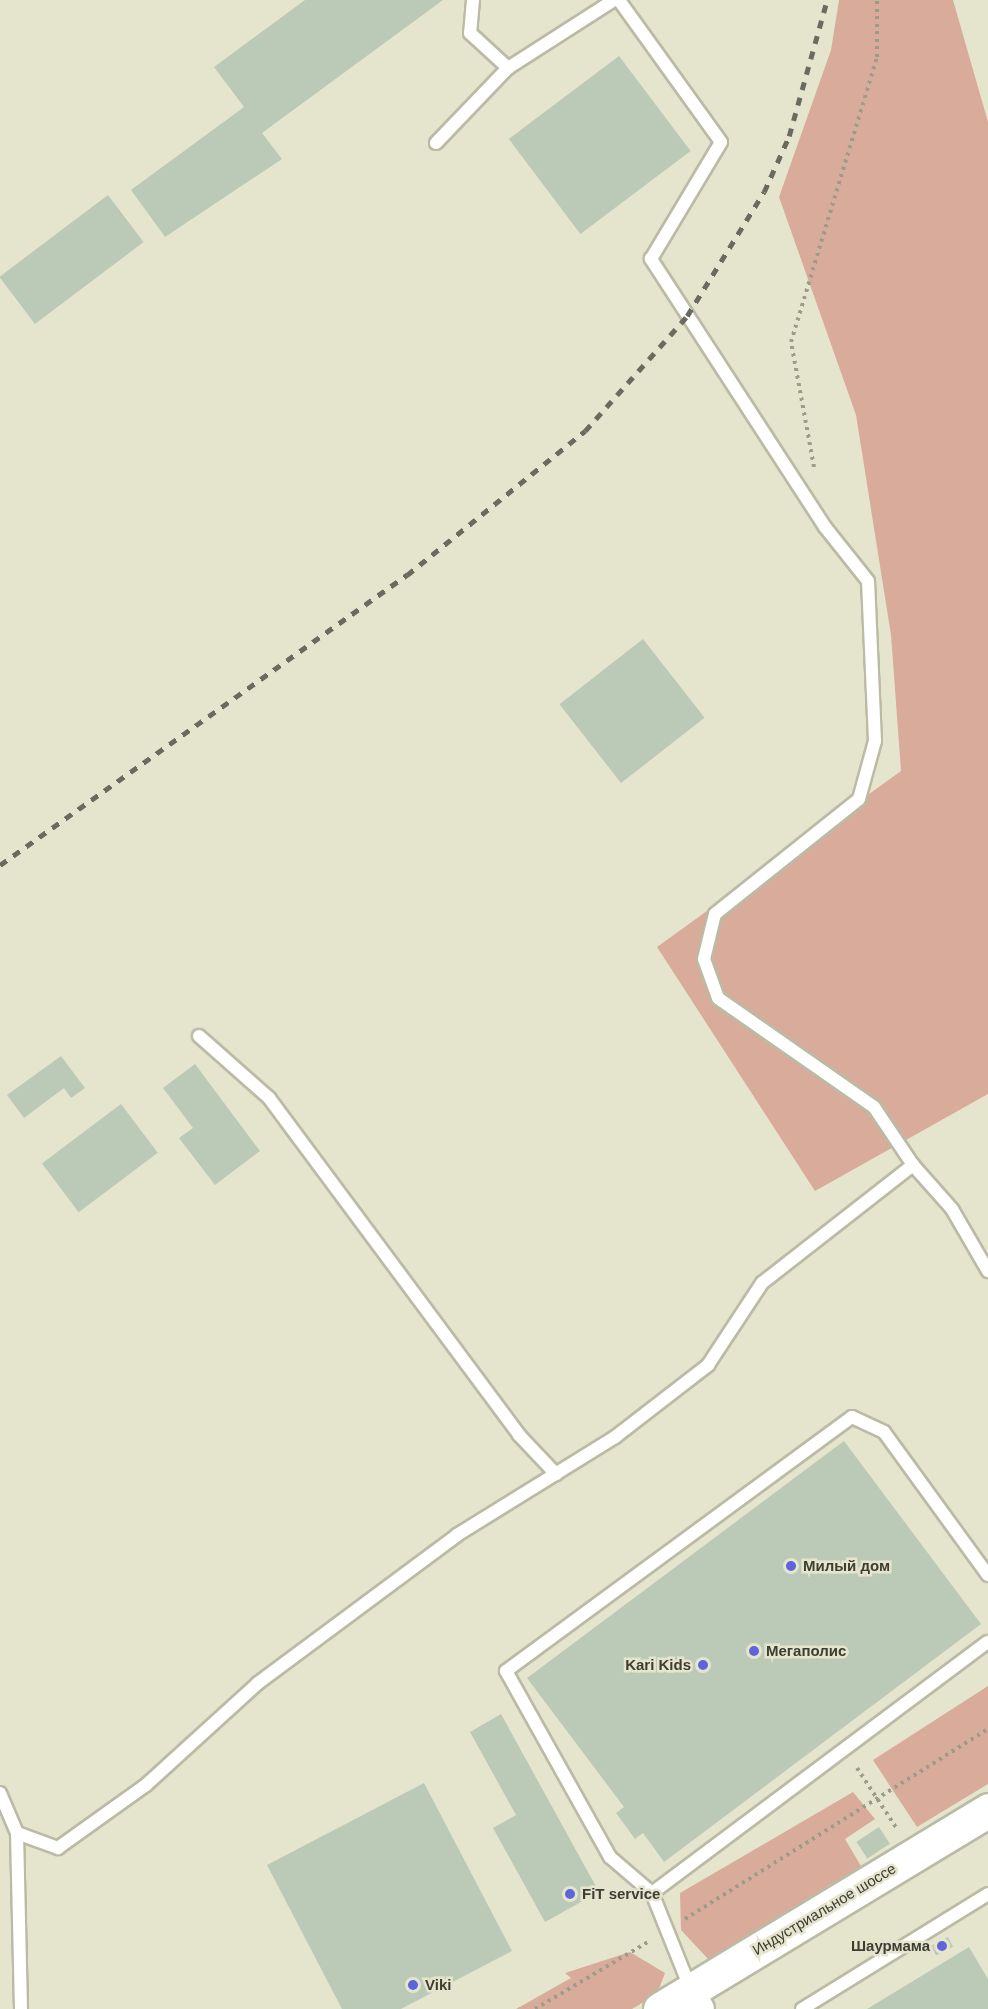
<!DOCTYPE html>
<html>
<head>
<meta charset="utf-8">
<style>
  body { margin:0 }
  #map { position:relative; width:988px; height:2009px; overflow:hidden; background:#e5e5ce; font-family:Arial,sans-serif }
  div>[style] { position:absolute }
  [style*='--x'] { left:calc(var(--x)*1px); top:calc(var(--y)*1px); width:calc(var(--w)*1px); rotate:calc(var(--a)*1deg) }
  .green>* { inset:0; background:#d9ab9b }
  .building>* { inset:0; background:#bacab7; transform-origin:0 0 }
  .path>* { height:4px; margin-top:-2px; transform-origin:0; background:repeating-linear-gradient(90deg,#9c9c8b 0 3px,transparent 0 7.5px) }
  .roads { filter:drop-shadow(2px 0 #bbbba5) drop-shadow(-2px 0 #bbbba5) drop-shadow(0 2px #bbbba5) drop-shadow(0 -2px #bbbba5) }
  .lane>* { height:12px; margin:-6px; padding:0 6px; transform-origin:6px; border-radius:6px; background:#fff }
  .street>* { height:26px; margin:-13px; padding:0 13px; transform-origin:13px; border-radius:13px; background:#fff }
  .secondary>* { height:33px; margin:-16.5px; padding:0 16.5px; transform-origin:16.5px; border-radius:16.5px; background:#fff }
  .rail>* { height:4.5px; margin-top:-2.25px; transform-origin:0; background:repeating-linear-gradient(90deg,#6a6a5e 0 8px,transparent 0 16px) }
  .dots>* { width:16px; height:16px; translate:-50% -50%; box-sizing:border-box; border:3px solid #e5e5ce; border-radius:50% }
  span { translate:-50% -50%; white-space:nowrap; text-align:center; line-height:1.15; -webkit-text-stroke:5px #e5e5ce; paint-order:stroke }
  .poi-label { font-size:15px; color:#3d3d34; font-weight:700 }
  .left { translate:0 -50%; text-align:left }
  .right { translate:-100% -50%; text-align:right }
  .street-label { font-size:15px; color:#3d3d34 }
</style>
</head>
<body>
<div id="map">
  <div class="green">
    <div style="clip-path:polygon(839px 0,953px 0,988px 122px,988px 1094px,815px 1191px,657px 947px,901px 771px,891px 635px,856px 415px,779px 197px,831px 50px)"></div>
    <div style="clip-path:polygon(988px 1686px,988px 1784px,917px 1827px,873px 1760px)"></div>
    <div style="clip-path:polygon(853px 1792px,875px 1819px,845px 1839px,861px 1866px,709px 1960px,681px 1930px,680px 1893px)"></div>
    <div style="clip-path:polygon(630px 1952px,665px 1973px,657px 1994px,632px 2009px,516px 2009px,571px 1978px,565px 1973px)"></div>
  </div>
  <div class="building">
    <div style="clip-path:polygon(305px 0,443px 0,262px 133px,282px 159px,165px 237px,131px 190px,244px 107px,214px 67px)"></div>
    <div style="left:619px;top:56px;width:119px;height:138px;rotate:53deg"></div>
    <div style="left:108px;top:195px;width:59px;height:136px;rotate:53deg"></div>
    <div style="left:643px;top:639px;width:100px;height:106px;rotate:52deg"></div>
    <div style="clip-path:polygon(61px 1056px,85px 1088px,71px 1098px,64px 1088px,24px 1118px,7px 1095px)"></div>
    <div style="clip-path:polygon(195px 1064px,260px 1151px,215px 1185px,179px 1138px,193px 1128px,163px 1088px)"></div>
    <div style="left:121px;top:1104px;width:61px;height:99px;rotate:53deg"></div>
    <div style="clip-path:polygon(844px 1441px,981px 1624px,664px 1862px,643px 1833px,635px 1839px,616px 1813px,624px 1807px,527px 1678px)"></div>
    <div style="clip-path:polygon(501px 1714px,599px 1892px,545px 1922px,493px 1828px,516px 1815px,470px 1732px)"></div>
    <div style="clip-path:polygon(424px 1783px,512px 1951px,401px 2009px,342px 2009px,267px 1865px)"></div>
    <div style="left:879px;top:1827px;width:20px;height:27px;rotate:57deg"></div>
    <div style="left:948px;top:1937px;width:11px;height:19px;rotate:63deg"></div>
    <div style="clip-path:polygon(969px 1947px,988px 1979px,988px 2009px,867px 2009px)"></div>
  </div>
  <div class="path">
    <div style="--x:814;--y:467;--w:127;--a:-100.4"></div>
    <div style="--x:791;--y:342;--w:298;--a:-73.2"></div>
    <div style="--x:877;--y:57;--w:57;--a:-90"></div>
    <div style="--x:857;--y:1768;--w:73;--a:56.7"></div>
    <div style="--x:685;--y:1919;--w:358;--a:-32.1"></div>
    <div style="--x:535;--y:2009;--w:131;--a:-30.7"></div>
  </div>
  <div class="roads">
    <div class="lane">
      <div style="--x:473;--y:0;--w:33;--a:95"></div>
      <div style="--x:470;--y:33;--w:52;--a:42.6"></div>
      <div style="--x:436;--y:143;--w:104;--a:-46.2"></div>
      <div style="--x:508;--y:68;--w:126;--a:-32.7"></div>
      <div style="--x:199;--y:1036;--w:94;--a:41.5"></div>
      <div style="--x:269;--y:1098;--w:420;--a:53.4"></div>
      <div style="--x:519;--y:1435;--w:54;--a:46.5"></div>
      <div style="--x:913;--y:1165;--w:59;--a:48.4"></div>
      <div style="--x:952;--y:1209;--w:72;--a:59.9"></div>
      <div style="--x:0;--y:1793;--w:43;--a:67"></div>
      <div style="--x:17;--y:1833;--w:176;--a:88.7"></div>
      <div style="--x:17;--y:1833;--w:44;--a:20.1"></div>
      <div style="--x:58;--y:1848;--w:108;--a:-35.6"></div>
      <div style="--x:146;--y:1785;--w:151;--a:-42.3"></div>
      <div style="--x:258;--y:1683;--w:248;--a:-36.6"></div>
      <div style="--x:457;--y:1535;--w:186;--a:-31.8"></div>
      <div style="--x:615;--y:1437;--w:118;--a:-37.7"></div>
      <div style="--x:708;--y:1365;--w:98;--a:-56.6"></div>
      <div style="--x:762;--y:1283;--w:192;--a:-38"></div>
      <div style="--x:913;--y:1165;--w:70;--a:-123.9"></div>
      <div style="--x:874;--y:1107;--w:190;--a:-145.1"></div>
      <div style="--x:718;--y:998;--w:41;--a:-109.7"></div>
      <div style="--x:704;--y:959;--w:46;--a:-76.3"></div>
      <div style="--x:715;--y:914;--w:184;--a:-38.6"></div>
      <div style="--x:859;--y:799;--w:60;--a:-74.6"></div>
      <div style="--x:875;--y:741;--w:160;--a:-92.5"></div>
      <div style="--x:868;--y:581;--w:69;--a:-128.5"></div>
      <div style="--x:825;--y:527;--w:320;--a:-123"></div>
      <div style="--x:651;--y:259;--w:136;--a:-59.1"></div>
      <div style="--x:721;--y:142;--w:175;--a:-125.7"></div>
      <div style="--x:652;--y:1893;--w:55;--a:-139.4"></div>
      <div style="--x:610;--y:1857;--w:213;--a:-119.2"></div>
      <div style="--x:506;--y:1671;--w:429;--a:-36.3"></div>
      <div style="--x:852;--y:1417;--w:35;--a:25"></div>
      <div style="--x:884;--y:1432;--w:177;--a:54"></div>
      <div style="--x:691;--y:1990;--w:105;--a:-111.9"></div>
      <div style="--x:652;--y:1893;--w:419;--a:-36.8"></div>
      <div style="--x:802;--y:2009;--w:219;--a:-31.7"></div>
    </div>
    <div class="street">
      <div style="--x:691;--y:1990;--w:21;--a:62"></div>
    </div>
    <div class="secondary">
      <div style="--x:660;--y:2009;--w:384;--a:-31.2"></div>
    </div>
  </div>
  <div class="rail">
    <div style="--x:0;--y:865;--w:500;--a:-35.5"></div>
    <div style="--x:407;--y:575;--w:229;--a:-39"></div>
    <div style="--x:585;--y:431;--w:154;--a:-48.4"></div>
    <div style="--x:687;--y:316;--w:146;--a:-58.2"></div>
    <div style="--x:764;--y:192;--w:61;--a:-65.9"></div>
    <div style="--x:789;--y:136;--w:141;--a:-74.4"></div>
  </div>
  <div class="dots">
    <div style="left:791px;top:1566px;background:#5e65dc"></div>
    <div style="left:754px;top:1651px;background:#5e65dc"></div>
    <div style="left:703px;top:1665px;background:#5e65dc"></div>
    <div style="left:570px;top:1894px;background:#5e65dc"></div>
    <div style="left:942px;top:1946px;background:#5e65dc"></div>
    <div style="left:413px;top:1985px;background:#5e65dc"></div>
  </div>
  <div class="poi-label">
    <span class="left" style="left:803px;top:1566px">Милый дом</span>
    <span class="left" style="left:766px;top:1651px">Мегаполис</span>
    <span class="right" style="left:691px;top:1665px">Kari Kids</span>
    <span class="left" style="left:582px;top:1894px">FiT service</span>
    <span class="right" style="left:930px;top:1946px">Шаурмама</span>
    <span class="left" style="left:425px;top:1985px">Viki</span>
  </div>
  <div class="street-label">
    <span style="left:824px;top:1909px;rotate:-31deg">Индустриальное шоссе</span>
  </div>
</div>
</body>
</html>
